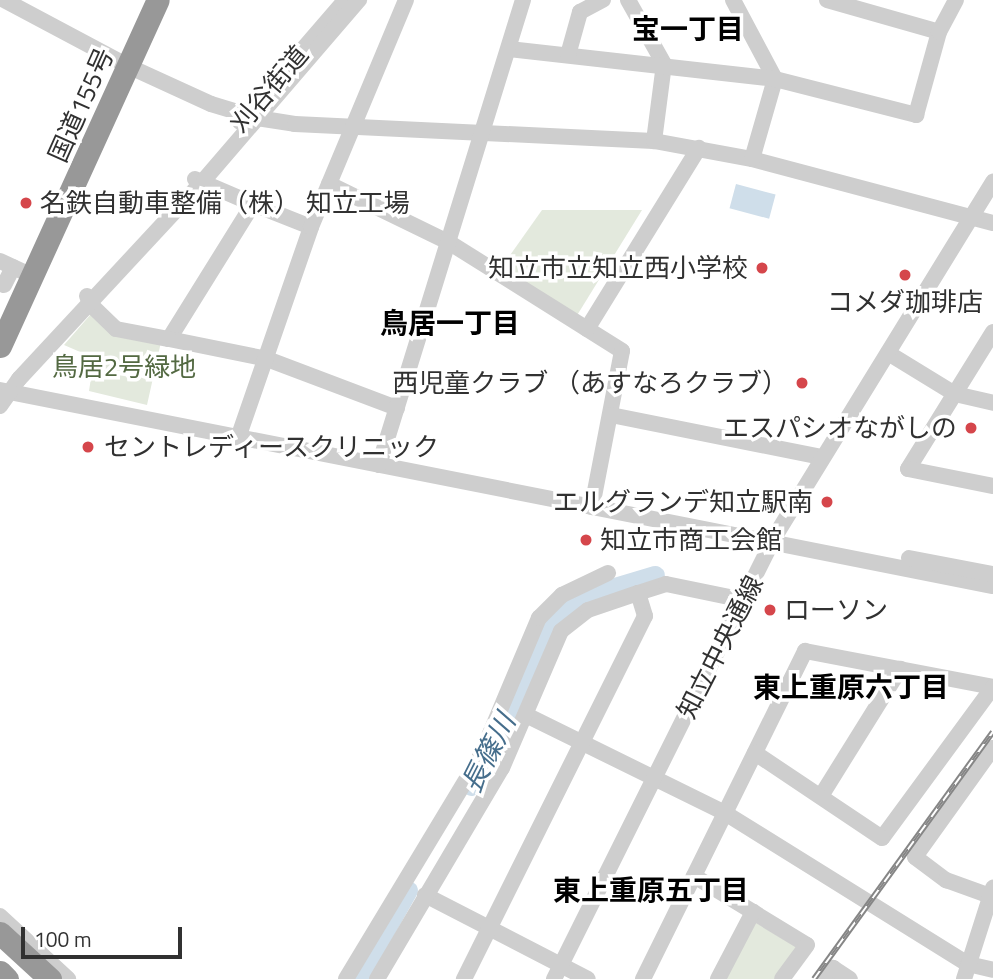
<!DOCTYPE html>
<html>
<head>
<meta charset="utf-8">
<style>
  body { margin:0 }
  #map { position:relative; width:993px; height:979px; overflow:hidden; background:#fff; font-family:"Titillium Web","Noto Sans JP",sans-serif }
  div>[style] { position:absolute }
  [style*='--x'] { left:calc(var(--x)*1px); top:calc(var(--y)*1px); width:calc(var(--w)*1px); rotate:calc(var(--a)*1deg) }
  .green>* { inset:0; background:#e3e9dd }
  .water>* { inset:0; background:#cfdeea; transform-origin:0 0 }
  .river>* { height:19px; margin:-9.5px; padding:0 9.5px; transform-origin:9.5px; border-radius:9.5px; background:#cfdeea }
  .minor>* { height:16px; margin:-8px; padding:0 8px; transform-origin:8px; border-radius:8px; background:#cecece }
  .highway>* { height:23px; margin:-11.5px; padding:0 11.5px; transform-origin:11.5px; border-radius:11.5px; background:#989898 }
  .rail>* { height:6px; margin-top:-3px; transform-origin:0; background:repeating-linear-gradient(90deg,#fff 0 10px,#868686 0 20px); box-sizing:border-box; border-block:2px solid #868686 }
  .dots>* { width:19px; height:19px; translate:-50% -50%; box-sizing:border-box; border:4px solid #fff; border-radius:50% }
  span { translate:-50% -50%; white-space:nowrap; text-align:center; line-height:1.15; -webkit-text-stroke:7px #fff; paint-order:stroke }
  .street-label { font-size:26px; color:#313131 }
  .poi-label { font-size:26px; color:#313131 }
  .left { translate:0 -50%; text-align:left }
  .right { translate:-100% -50%; text-align:right }
  .park-label { font-size:26px; color:#536942 }
  .neighbourhood-label { font-size:28px; color:#000; font-weight:700 }
  .water-label { font-size:28px; color:#466e8c; font-style:italic }
  .scale { position:absolute; left:21px; top:927px; width:161px; height:32px; box-sizing:border-box; border:4px solid #313131; border-top:0; padding-left:9px; font-size:21px; line-height:24px; white-space:nowrap; color:#313131; -webkit-text-stroke:5px #fff; paint-order:stroke }
</style>
</head>
<body>
<div id="map">
  <div class="green">
    <div style="clip-path:polygon(542px 210px,642px 210px,576px 317px,501px 268px)"></div>
    <div style="clip-path:polygon(91px 314px,161px 342px,147px 405px,89px 391px,94px 358px,64px 345px)"></div>
    <div style="clip-path:polygon(753px 921px,798px 948px,776px 979px,724px 979px)"></div>
  </div>
  <div class="water">
    <div style="left:736px;top:184px;width:41px;height:25px;rotate:15deg"></div>
  </div>
  <div class="river">
    <div style="--x:471;--y:786;--w:49;--a:-58.2"></div>
    <div style="--x:497;--y:744;--w:121;--a:-67.7"></div>
    <div style="--x:543;--y:632;--w:26;--a:-51"></div>
    <div style="--x:559;--y:612;--w:30;--a:-33"></div>
    <div style="--x:584;--y:596;--w:74;--a:-16.5"></div>
    <div style="--x:358;--y:979;--w:102;--a:-60.7"></div>
  </div>
  <div class="minor">
    <div style="--x:4;--y:0;--w:140;--a:28"></div>
    <div style="--x:128;--y:66;--w:91;--a:24.6"></div>
    <div style="--x:211;--y:104;--w:48;--a:16.9"></div>
    <div style="--x:257;--y:118;--w:38;--a:9"></div>
    <div style="--x:295;--y:124;--w:359;--a:2.7"></div>
    <div style="--x:654;--y:141;--w:100;--a:10.4"></div>
    <div style="--x:752;--y:159;--w:249;--a:14.9"></div>
    <div style="--x:628;--y:0;--w:73;--a:60.6"></div>
    <div style="--x:664;--y:64;--w:78;--a:97.4"></div>
    <div style="--x:733;--y:0;--w:89;--a:62"></div>
    <div style="--x:775;--y:79;--w:83;--a:106"></div>
    <div style="--x:827;--y:0;--w:116;--a:15.9"></div>
    <div style="--x:509;--y:49;--w:268;--a:6.4"></div>
    <div style="--x:775;--y:79;--w:146;--a:14.3"></div>
    <div style="--x:916;--y:115;--w:86;--a:-74.5"></div>
    <div style="--x:939;--y:32;--w:36;--a:-62"></div>
    <div style="--x:568;--y:55;--w:45;--a:-74.4"></div>
    <div style="--x:580;--y:12;--w:26;--a:-28"></div>
    <div style="--x:240;--y:122;--w:156;--a:-49.2"></div>
    <div style="--x:195;--y:179;--w:63;--a:23.3"></div>
    <div style="--x:253;--y:204;--w:159;--a:121.9"></div>
    <div style="--x:169;--y:339;--w:100;--a:11.5"></div>
    <div style="--x:267;--y:359;--w:139;--a:20.7"></div>
    <div style="--x:329;--y:184;--w:135;--a:26"></div>
    <div style="--x:450;--y:243;--w:203;--a:32.1"></div>
    <div style="--x:622;--y:351;--w:159;--a:100.9"></div>
    <div style="--x:253;--y:204;--w:62;--a:21.6"></div>
    <div style="--x:0;--y:261;--w:38;--a:25"></div>
    <div style="--x:4;--y:285;--w:20;--a:-63"></div>
    <div style="--x:87;--y:296;--w:9;--a:69"></div>
    <div style="--x:90;--y:304;--w:36;--a:44"></div>
    <div style="--x:116;--y:329;--w:54;--a:10.7"></div>
    <div style="--x:587;--y:329;--w:213;--a:-58.3"></div>
    <div style="--x:993;--y:332;--w:161;--a:121.8"></div>
    <div style="--x:908;--y:469;--w:87;--a:11.3"></div>
    <div style="--x:888;--y:353;--w:79;--a:31.5"></div>
    <div style="--x:955;--y:394;--w:39;--a:13"></div>
    <div style="--x:0;--y:390;--w:1012;--a:11.17"></div>
    <div style="--x:0;--y:406;--w:33;--a:-55"></div>
    <div style="--x:19;--y:379;--w:272;--a:-47.1"></div>
    <div style="--x:204;--y:180;--w:238;--a:-49.3"></div>
    <div style="--x:611;--y:415;--w:214;--a:11.3"></div>
    <div style="--x:238;--y:438;--w:223;--a:-70.9"></div>
    <div style="--x:311;--y:227;--w:246;--a:-67.3"></div>
    <div style="--x:379;--y:465;--w:487;--a:-72.8"></div>
    <div style="--x:909;--y:558;--w:86;--a:10.8"></div>
    <div style="--x:638;--y:593;--w:29;--a:-18"></div>
    <div style="--x:666;--y:584;--w:80;--a:11.6"></div>
    <div style="--x:528;--y:716;--w:220;--a:26.2"></div>
    <div style="--x:725;--y:813;--w:286;--a:31.9"></div>
    <div style="--x:968;--y:964;--w:26;--a:13"></div>
    <div style="--x:993;--y:748;--w:134;--a:125.6"></div>
    <div style="--x:915;--y:857;--w:39;--a:37"></div>
    <div style="--x:946;--y:880;--w:50;--a:19.9"></div>
    <div style="--x:821;--y:796;--w:150;--a:-58.1"></div>
    <div style="--x:694;--y:876;--w:132;--a:31.4"></div>
    <div style="--x:807;--y:945;--w:42;--a:126.3"></div>
    <div style="--x:425;--y:895;--w:183;--a:27.3"></div>
    <div style="--x:0;--y:916;--w:93;--a:42.8"></div>
    <div style="--x:346;--y:979;--w:262;--a:-58.9"></div>
    <div style="--x:481;--y:755;--w:149;--a:-67.1"></div>
    <div style="--x:539;--y:618;--w:33;--a:-45"></div>
    <div style="--x:562;--y:595;--w:51;--a:-25.6"></div>
    <div style="--x:377;--y:979;--w:245;--a:-59.4"></div>
    <div style="--x:502;--y:768;--w:149;--a:-66.7"></div>
    <div style="--x:561;--y:631;--w:34;--a:-38"></div>
    <div style="--x:588;--y:610;--w:53;--a:-18.8"></div>
    <div style="--x:638;--y:593;--w:24;--a:73"></div>
    <div style="--x:645;--y:616;--w:406;--a:116.5"></div>
    <div style="--x:554;--y:979;--w:489;--a:-63.5"></div>
    <div style="--x:772;--y:541;--w:422;--a:-58.4"></div>
    <div style="--x:643;--y:979;--w:366;--a:-63.7"></div>
    <div style="--x:805;--y:651;--w:191;--a:10.8"></div>
    <div style="--x:993;--y:687;--w:187;--a:126.3"></div>
    <div style="--x:882;--y:838;--w:153;--a:-146.2"></div>
    <div style="--x:718;--y:979;--w:76;--a:-62.4"></div>
    <div style="--x:825;--y:979;--w:14;--a:-54"></div>
    <div style="--x:833;--y:968;--w:20;--a:33"></div>
    <div style="--x:964;--y:979;--w:96;--a:-72.3"></div>
  </div>
  <div class="highway">
    <div style="--x:0;--y:346;--w:380;--a:-65.5"></div>
    <div style="--x:0;--y:933;--w:68;--a:42.6"></div>
    <div style="--x:0;--y:972;--w:10;--a:45"></div>
  </div>
  <div class="rail">
    <div style="--x:814;--y:979;--w:305;--a:-54.1"></div>
  </div>
  <div class="dots">
    <div style="left:26px;top:203px;background:#d5464b"></div>
    <div style="left:762px;top:268px;background:#d5464b"></div>
    <div style="left:905px;top:275px;background:#d5464b"></div>
    <div style="left:802px;top:383px;background:#d5464b"></div>
    <div style="left:971px;top:428px;background:#d5464b"></div>
    <div style="left:88px;top:447px;background:#d5464b"></div>
    <div style="left:827px;top:502px;background:#d5464b"></div>
    <div style="left:586px;top:540px;background:#d5464b"></div>
    <div style="left:770px;top:610px;background:#d5464b"></div>
  </div>
  <div class="street-label">
    <span style="left:269px;top:89px;rotate:-50deg">刈谷街道</span>
    <span style="left:81px;top:105px;rotate:-66deg">国道155号</span>
    <span style="left:720px;top:647px;rotate:-63deg">知立中央通線</span>
  </div>
  <div class="poi-label">
    <span class="left" style="left:40px;top:203px">名鉄自動車整備（株） 知立工場</span>
    <span class="right" style="left:748px;top:268px">知立市立知立西小学校</span>
    <span style="left:905px;top:302px">コメダ珈琲店</span>
    <span class="right" style="left:788px;top:383px">西児童クラブ （あすなろクラブ）</span>
    <span class="right" style="left:957px;top:428px">エスパシオながしの</span>
    <span class="left" style="left:104px;top:447px">セントレディースクリニック</span>
    <span class="right" style="left:813px;top:502px">エルグランデ知立駅南</span>
    <span class="left" style="left:600px;top:540px">知立市商工会館</span>
    <span class="left" style="left:784px;top:610px">ローソン</span>
  </div>
  <div class="park-label">
    <span style="left:124px;top:367px">鳥居2号緑地</span>
  </div>
  <div class="neighbourhood-label">
    <span style="left:688px;top:29px">宝一丁目</span>
    <span style="left:450px;top:323px">鳥居一丁目</span>
    <span style="left:851px;top:687px">東上重原六丁目</span>
    <span style="left:651px;top:890px">東上重原五丁目</span>
  </div>
  <div class="water-label">
    <span style="left:488px;top:753px;rotate:-63deg">長篠川</span>
  </div>
  <div class="scale">100 m</div>
</div>
</body>
</html>
